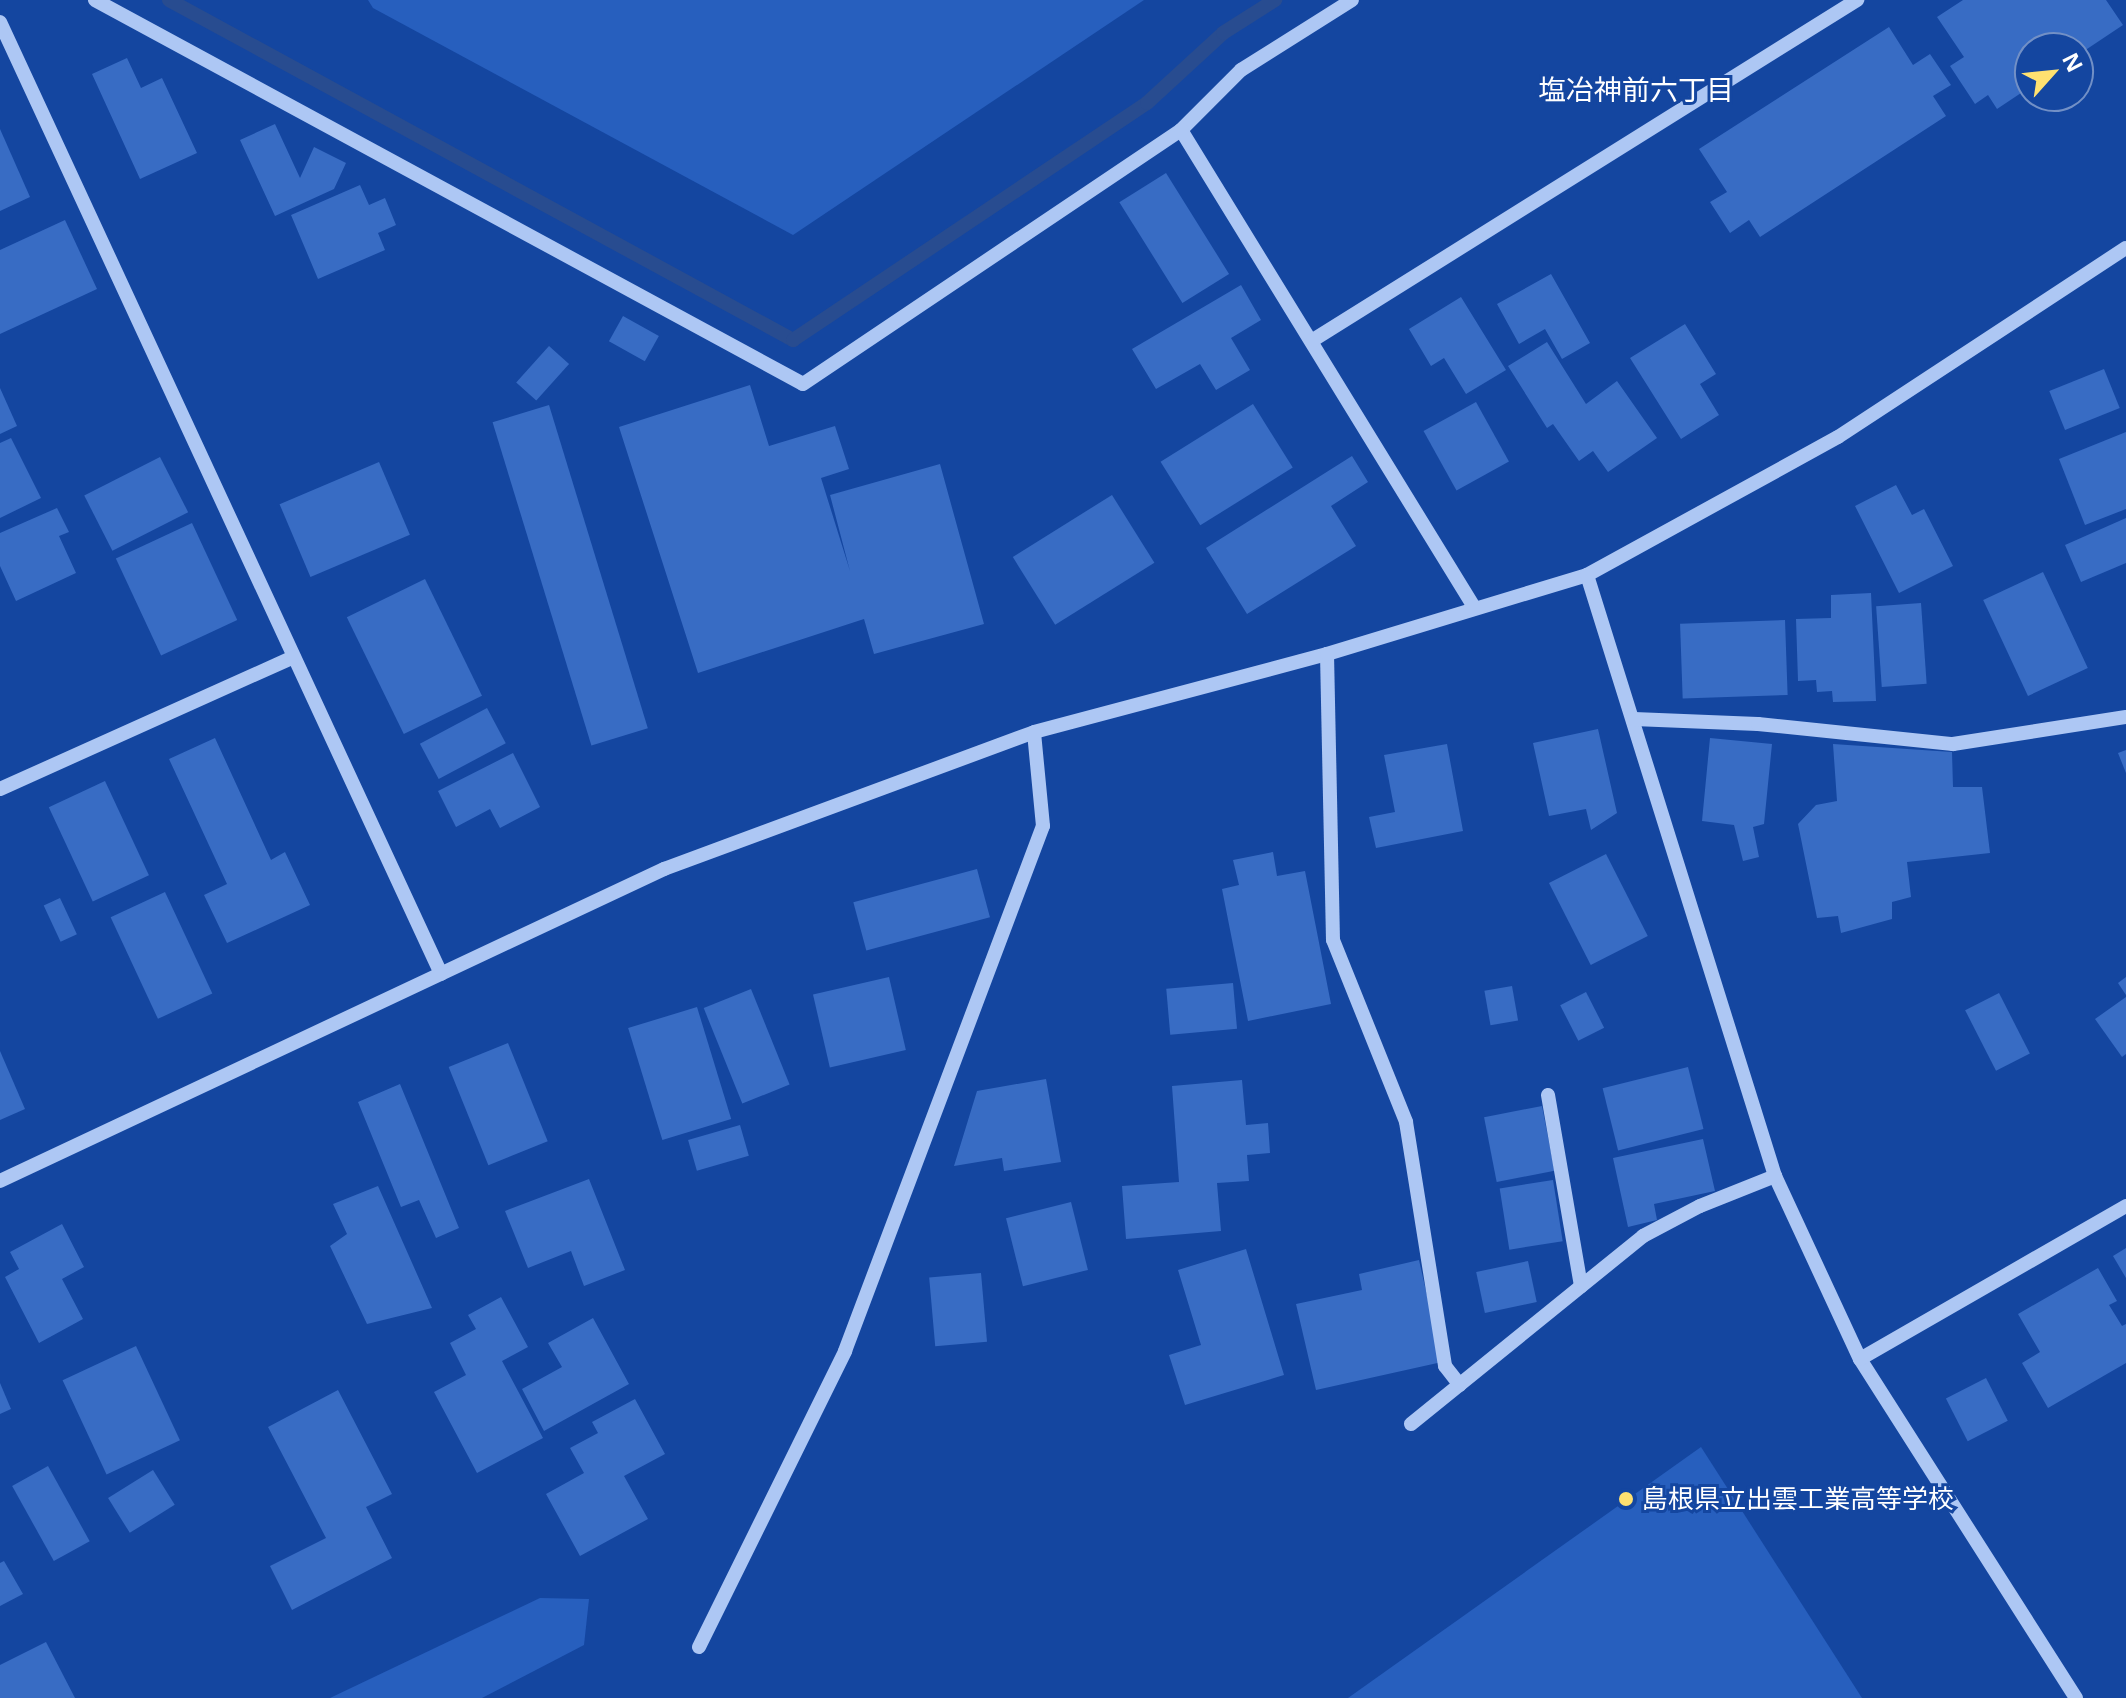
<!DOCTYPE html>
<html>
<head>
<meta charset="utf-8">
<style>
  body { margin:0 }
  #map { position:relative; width:2126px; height:1698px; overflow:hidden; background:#1446a0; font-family:"Open Sans","Noto Sans JP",sans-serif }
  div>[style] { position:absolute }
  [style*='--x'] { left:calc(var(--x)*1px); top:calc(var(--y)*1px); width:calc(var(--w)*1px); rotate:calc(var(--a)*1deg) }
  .green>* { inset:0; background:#275fbe }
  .stream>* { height:14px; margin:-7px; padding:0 7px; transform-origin:7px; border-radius:7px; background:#284c90 }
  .building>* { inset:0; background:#386cc4; transform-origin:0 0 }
  .minor>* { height:14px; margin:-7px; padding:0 7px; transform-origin:7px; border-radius:7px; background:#adc7f4 }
  .dots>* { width:22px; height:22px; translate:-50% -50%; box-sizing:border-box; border:4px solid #1446a0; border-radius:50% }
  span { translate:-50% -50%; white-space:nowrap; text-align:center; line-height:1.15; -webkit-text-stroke:6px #1446a0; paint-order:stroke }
  .poi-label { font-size:26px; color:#fff }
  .left { translate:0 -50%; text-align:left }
  .neighbourhood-label { font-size:28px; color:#fff }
  .north { position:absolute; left:2014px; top:32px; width:80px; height:80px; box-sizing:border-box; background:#1446a0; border:2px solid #7290c6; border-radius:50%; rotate:63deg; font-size:22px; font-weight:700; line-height:32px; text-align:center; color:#fff }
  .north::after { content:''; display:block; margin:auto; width:28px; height:36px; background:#ffe170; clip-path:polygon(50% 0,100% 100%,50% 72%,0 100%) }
</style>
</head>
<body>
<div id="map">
  <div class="green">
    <div style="clip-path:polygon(368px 0,1144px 0,793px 235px,373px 8px)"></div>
    <div style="clip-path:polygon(1701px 1447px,1862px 1698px,1348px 1698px)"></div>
    <div style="clip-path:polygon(540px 1598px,589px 1599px,584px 1645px,482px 1698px,330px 1698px)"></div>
  </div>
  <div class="stream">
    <div style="--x:169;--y:0;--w:711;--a:28.58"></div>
    <div style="--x:793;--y:340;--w:426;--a:-33.8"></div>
    <div style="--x:1147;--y:103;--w:103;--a:-42.6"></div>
    <div style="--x:1223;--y:33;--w:62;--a:-32.4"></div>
  </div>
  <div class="building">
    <div style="clip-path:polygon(1963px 0,2106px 0,2123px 25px,2078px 55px,2078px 48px,2030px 48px,2030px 87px,1997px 109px,1988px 95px,1975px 104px,1950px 66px,1964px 57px,1937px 17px)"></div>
    <div style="clip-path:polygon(1889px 27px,1913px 65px,1930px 54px,1951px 85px,1933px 96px,1946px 116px,1760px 237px,1749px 220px,1730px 233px,1710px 202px,1727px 192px,1699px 149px)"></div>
    <div style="clip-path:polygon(127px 58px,141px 88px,162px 78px,197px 153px,140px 179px,92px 74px)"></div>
    <div style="clip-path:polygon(275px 124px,300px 178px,314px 147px,346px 163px,334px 189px,275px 216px,240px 140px)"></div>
    <div style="clip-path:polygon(0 129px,30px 197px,0 211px)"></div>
    <div style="left:1166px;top:173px;width:119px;height:55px;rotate:58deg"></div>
    <div style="clip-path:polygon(360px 185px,369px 205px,385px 198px,396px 225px,378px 233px,385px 250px,318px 279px,291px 215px)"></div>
    <div style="clip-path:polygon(65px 220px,97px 289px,0 334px,0 250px)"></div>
    <div style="clip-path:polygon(1551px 274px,1590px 343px,1562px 359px,1545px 329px,1519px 344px,1497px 304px)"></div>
    <div style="clip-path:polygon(1241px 285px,1261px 320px,1231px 338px,1250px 370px,1216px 390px,1200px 364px,1156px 389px,1132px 349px)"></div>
    <div style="clip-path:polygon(1461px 297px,1506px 370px,1466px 394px,1444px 358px,1431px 366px,1409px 329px)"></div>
    <div style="left:623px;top:316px;width:41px;height:29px;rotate:29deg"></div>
    <div style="clip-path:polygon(1685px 324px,1716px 374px,1700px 384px,1719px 415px,1681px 439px,1630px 358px)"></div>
    <div style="clip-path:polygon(1547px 342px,1586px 404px,1617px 381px,1657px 438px,1608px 472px,1593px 451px,1579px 461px,1553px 424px,1547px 428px,1508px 366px)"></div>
    <div style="left:549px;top:346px;width:27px;height:49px;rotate:42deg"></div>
    <div style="left:2104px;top:369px;width:42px;height:59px;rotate:68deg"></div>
    <div style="clip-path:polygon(750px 385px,769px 446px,835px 426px,849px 469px,821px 478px,850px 571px,830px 495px,940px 464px,984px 624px,874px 654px,864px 619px,698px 673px,619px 427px)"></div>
    <div style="clip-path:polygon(0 388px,17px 426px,0 434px)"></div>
    <div style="left:1476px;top:402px;width:68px;height:60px;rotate:61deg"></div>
    <div style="left:1253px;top:404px;width:75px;height:109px;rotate:58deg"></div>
    <div style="left:549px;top:405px;width:338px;height:59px;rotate:73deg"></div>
    <div style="clip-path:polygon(2126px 432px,2126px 509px,2085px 525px,2059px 459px)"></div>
    <div style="clip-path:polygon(11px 438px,41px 498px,0 518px,0 443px)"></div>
    <div style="clip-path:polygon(1352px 456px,1368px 482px,1331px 506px,1356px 546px,1247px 614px,1206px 548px)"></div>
    <div style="left:160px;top:457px;width:62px;height:85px;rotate:63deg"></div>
    <div style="left:379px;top:462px;width:79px;height:108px;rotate:67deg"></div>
    <div style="clip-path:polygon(1896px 485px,1912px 515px,1924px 509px,1953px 566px,1899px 593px,1855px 506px)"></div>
    <div style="left:1112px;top:495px;width:80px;height:117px;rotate:58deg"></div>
    <div style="clip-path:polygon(57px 508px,69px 532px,59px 536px,76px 573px,16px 601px,0 566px,0 533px)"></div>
    <div style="clip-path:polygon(2126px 518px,2126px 563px,2081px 582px,2065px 545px)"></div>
    <div style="left:192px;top:523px;width:107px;height:84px;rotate:65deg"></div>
    <div style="left:2043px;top:572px;width:106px;height:66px;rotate:65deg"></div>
    <div style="left:425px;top:579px;width:130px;height:87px;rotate:64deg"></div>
    <div style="clip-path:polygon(1871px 593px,1876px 701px,1833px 702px,1832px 691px,1817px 692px,1816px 680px,1798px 681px,1796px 619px,1831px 618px,1831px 595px)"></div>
    <div style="left:1921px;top:603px;width:81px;height:45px;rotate:86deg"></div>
    <div style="left:1785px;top:620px;width:75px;height:105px;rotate:88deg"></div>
    <div style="left:487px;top:708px;width:40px;height:76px;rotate:62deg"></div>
    <div style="clip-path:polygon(1598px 729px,1617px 813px,1591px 830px,1586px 809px,1549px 816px,1533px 743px)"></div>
    <div style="clip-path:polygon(215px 738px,271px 860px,285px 852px,310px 905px,227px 943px,204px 895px,227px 884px,169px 759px)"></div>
    <div style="clip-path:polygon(1710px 738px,1772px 744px,1764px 824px,1753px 827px,1759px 857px,1743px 861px,1734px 825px,1702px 821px)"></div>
    <div style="clip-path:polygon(1447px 744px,1463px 831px,1376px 848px,1369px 817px,1395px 812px,1384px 755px)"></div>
    <div style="clip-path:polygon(1833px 744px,1952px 752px,1953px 787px,1982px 787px,1990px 853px,1907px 862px,1911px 897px,1892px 902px,1892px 919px,1841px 933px,1838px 916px,1817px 918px,1798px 824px,1816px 805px,1837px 801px)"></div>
    <div style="clip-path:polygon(2126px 750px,2126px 773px,2118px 753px)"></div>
    <div style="clip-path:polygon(513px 753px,540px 807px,500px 828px,490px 809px,456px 827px,438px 791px)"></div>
    <div style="left:105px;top:781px;width:104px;height:62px;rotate:65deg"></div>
    <div style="clip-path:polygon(1273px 852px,1277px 876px,1305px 871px,1331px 1004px,1248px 1021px,1222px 889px,1239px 885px,1233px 860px)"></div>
    <div style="left:1606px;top:854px;width:92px;height:64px;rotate:63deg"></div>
    <div style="left:977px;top:869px;width:50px;height:128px;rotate:75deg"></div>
    <div style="left:165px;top:892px;width:112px;height:60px;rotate:65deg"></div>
    <div style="left:60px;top:898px;width:40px;height:18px;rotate:65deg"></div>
    <div style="left:889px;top:977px;width:75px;height:78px;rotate:77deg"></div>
    <div style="clip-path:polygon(2126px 977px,2126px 995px,2118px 983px)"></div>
    <div style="left:1233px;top:983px;width:46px;height:67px;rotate:85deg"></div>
    <div style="left:1512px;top:986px;width:35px;height:28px;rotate:80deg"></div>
    <div style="left:751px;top:989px;width:103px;height:51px;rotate:68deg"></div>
    <div style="left:1586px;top:992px;width:40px;height:29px;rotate:63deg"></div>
    <div style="left:1999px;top:993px;width:68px;height:38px;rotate:63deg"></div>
    <div style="clip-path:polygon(2126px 997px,2126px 1054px,2122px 1057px,2095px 1019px)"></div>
    <div style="left:697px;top:1007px;width:117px;height:72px;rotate:73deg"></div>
    <div style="left:508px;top:1043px;width:106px;height:64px;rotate:68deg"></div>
    <div style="clip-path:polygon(0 1051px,25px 1109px,0 1120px)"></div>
    <div style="left:1688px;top:1067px;width:64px;height:88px;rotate:76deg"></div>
    <div style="clip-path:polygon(1046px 1079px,1061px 1162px,1004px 1171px,1002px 1158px,954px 1166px,977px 1091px)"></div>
    <div style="clip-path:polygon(1242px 1080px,1246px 1125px,1268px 1123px,1270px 1153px,1247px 1155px,1249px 1181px,1217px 1183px,1221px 1231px,1126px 1239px,1122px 1186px,1179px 1182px,1172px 1086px)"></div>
    <div style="clip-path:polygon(400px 1084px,459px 1228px,436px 1238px,419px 1200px,401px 1207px,358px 1102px)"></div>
    <div style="left:1542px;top:1106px;width:66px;height:59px;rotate:79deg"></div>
    <div style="left:740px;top:1125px;width:32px;height:54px;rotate:74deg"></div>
    <div style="clip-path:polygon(1703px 1139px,1715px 1191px,1654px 1204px,1657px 1220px,1628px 1227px,1613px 1158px)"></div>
    <div style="clip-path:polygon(589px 1179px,625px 1270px,584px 1286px,571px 1251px,528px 1268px,505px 1211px)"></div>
    <div style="left:1553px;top:1180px;width:62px;height:54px;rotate:81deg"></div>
    <div style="clip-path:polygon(378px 1186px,432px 1308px,367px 1324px,330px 1246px,347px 1234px,333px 1204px)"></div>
    <div style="left:1071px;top:1202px;width:70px;height:67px;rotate:76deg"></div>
    <div style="clip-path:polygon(62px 1224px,84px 1267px,62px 1279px,83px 1319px,39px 1343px,5px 1277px,19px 1269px,10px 1252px)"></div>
    <div style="clip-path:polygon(2126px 1248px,2126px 1278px,2113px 1256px)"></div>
    <div style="clip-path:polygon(1246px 1249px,1284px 1375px,1185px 1405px,1169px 1355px,1201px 1345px,1178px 1270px)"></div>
    <div style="clip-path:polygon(1419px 1260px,1442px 1362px,1316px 1390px,1296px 1304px,1362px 1290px,1359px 1274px)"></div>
    <div style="left:1528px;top:1261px;width:42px;height:53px;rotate:78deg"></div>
    <div style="clip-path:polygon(2098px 1268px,2117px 1301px,2109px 1305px,2122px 1326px,2126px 1324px,2126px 1363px,2048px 1408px,2022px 1363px,2040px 1352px,2018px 1314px)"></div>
    <div style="left:981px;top:1273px;width:69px;height:52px;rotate:85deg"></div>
    <div style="clip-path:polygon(501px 1297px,528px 1347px,502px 1361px,543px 1438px,477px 1473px,434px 1392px,466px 1375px,450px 1343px,476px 1329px,468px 1315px)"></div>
    <div style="clip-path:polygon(593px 1318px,629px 1384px,544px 1431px,522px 1389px,562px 1367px,548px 1343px)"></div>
    <div style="left:136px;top:1346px;width:104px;height:81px;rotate:65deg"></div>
    <div style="left:1986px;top:1378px;width:48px;height:45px;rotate:63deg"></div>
    <div style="clip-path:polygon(0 1383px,11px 1409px,0 1414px)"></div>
    <div style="clip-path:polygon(338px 1390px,392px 1494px,366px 1507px,392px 1558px,292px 1610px,270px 1566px,326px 1538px,268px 1427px)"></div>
    <div style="clip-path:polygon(635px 1399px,665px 1454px,624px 1476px,648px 1519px,580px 1556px,546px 1494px,584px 1473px,570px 1448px,598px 1433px,592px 1422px)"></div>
    <div style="left:48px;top:1466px;width:86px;height:41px;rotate:61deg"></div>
    <div style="left:153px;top:1470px;width:41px;height:53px;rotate:58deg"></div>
    <div style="clip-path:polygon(4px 1561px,23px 1594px,0 1606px,0 1563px)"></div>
    <div style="clip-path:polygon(46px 1642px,75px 1698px,0 1698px,0 1665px)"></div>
  </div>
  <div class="minor">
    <div style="--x:95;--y:0;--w:805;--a:28.47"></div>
    <div style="--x:803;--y:384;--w:455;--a:-33.9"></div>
    <div style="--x:1181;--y:130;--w:85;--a:-45"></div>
    <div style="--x:1241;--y:70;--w:131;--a:-32.2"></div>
    <div style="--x:0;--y:22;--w:1049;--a:65.14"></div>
    <div style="--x:1181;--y:130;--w:560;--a:58.44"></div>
    <div style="--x:1313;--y:340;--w:642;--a:-32.01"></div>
    <div style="--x:1587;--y:575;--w:630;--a:72.63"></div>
    <div style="--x:1775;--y:1176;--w:202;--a:65.1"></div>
    <div style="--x:1860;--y:1359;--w:402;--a:57.5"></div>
    <div style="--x:1327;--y:654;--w:286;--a:88.8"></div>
    <div style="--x:1333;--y:940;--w:196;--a:68.1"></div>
    <div style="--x:1406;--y:1122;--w:247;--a:80.9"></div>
    <div style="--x:1445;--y:1366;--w:24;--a:52"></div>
    <div style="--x:1634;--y:719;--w:124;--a:2.3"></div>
    <div style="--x:1758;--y:724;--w:196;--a:5.9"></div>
    <div style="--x:1953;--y:744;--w:175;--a:-8.9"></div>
    <div style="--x:0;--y:789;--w:322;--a:-24.2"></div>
    <div style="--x:1548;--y:1095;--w:194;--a:80.2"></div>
    <div style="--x:0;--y:1181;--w:734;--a:-25.17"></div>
    <div style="--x:664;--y:869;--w:395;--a:-20.3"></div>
    <div style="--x:1034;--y:732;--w:303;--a:-14.9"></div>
    <div style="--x:1327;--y:654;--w:272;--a:-16.9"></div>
    <div style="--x:1587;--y:575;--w:286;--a:-28.8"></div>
    <div style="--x:1838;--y:437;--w:344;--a:-33.3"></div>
    <div style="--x:1860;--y:1359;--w:307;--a:-29.9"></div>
    <div style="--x:1411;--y:1424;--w:299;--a:-39"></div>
    <div style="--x:1643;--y:1236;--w:64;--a:-27.8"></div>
    <div style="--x:1700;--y:1206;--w:81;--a:-21.8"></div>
    <div style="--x:699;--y:1647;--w:330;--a:-63.7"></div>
    <div style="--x:845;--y:1351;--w:561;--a:-69.34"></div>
    <div style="--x:1043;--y:826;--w:94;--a:-95.5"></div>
  </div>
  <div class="dots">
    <div style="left:1626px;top:1499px;background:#ffe170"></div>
  </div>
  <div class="poi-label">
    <span class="left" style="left:1642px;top:1499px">島根県立出雲工業高等学校</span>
  </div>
  <div class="neighbourhood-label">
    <span style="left:1636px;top:89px">塩冶神前六丁目</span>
  </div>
  <div class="north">N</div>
</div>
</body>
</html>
